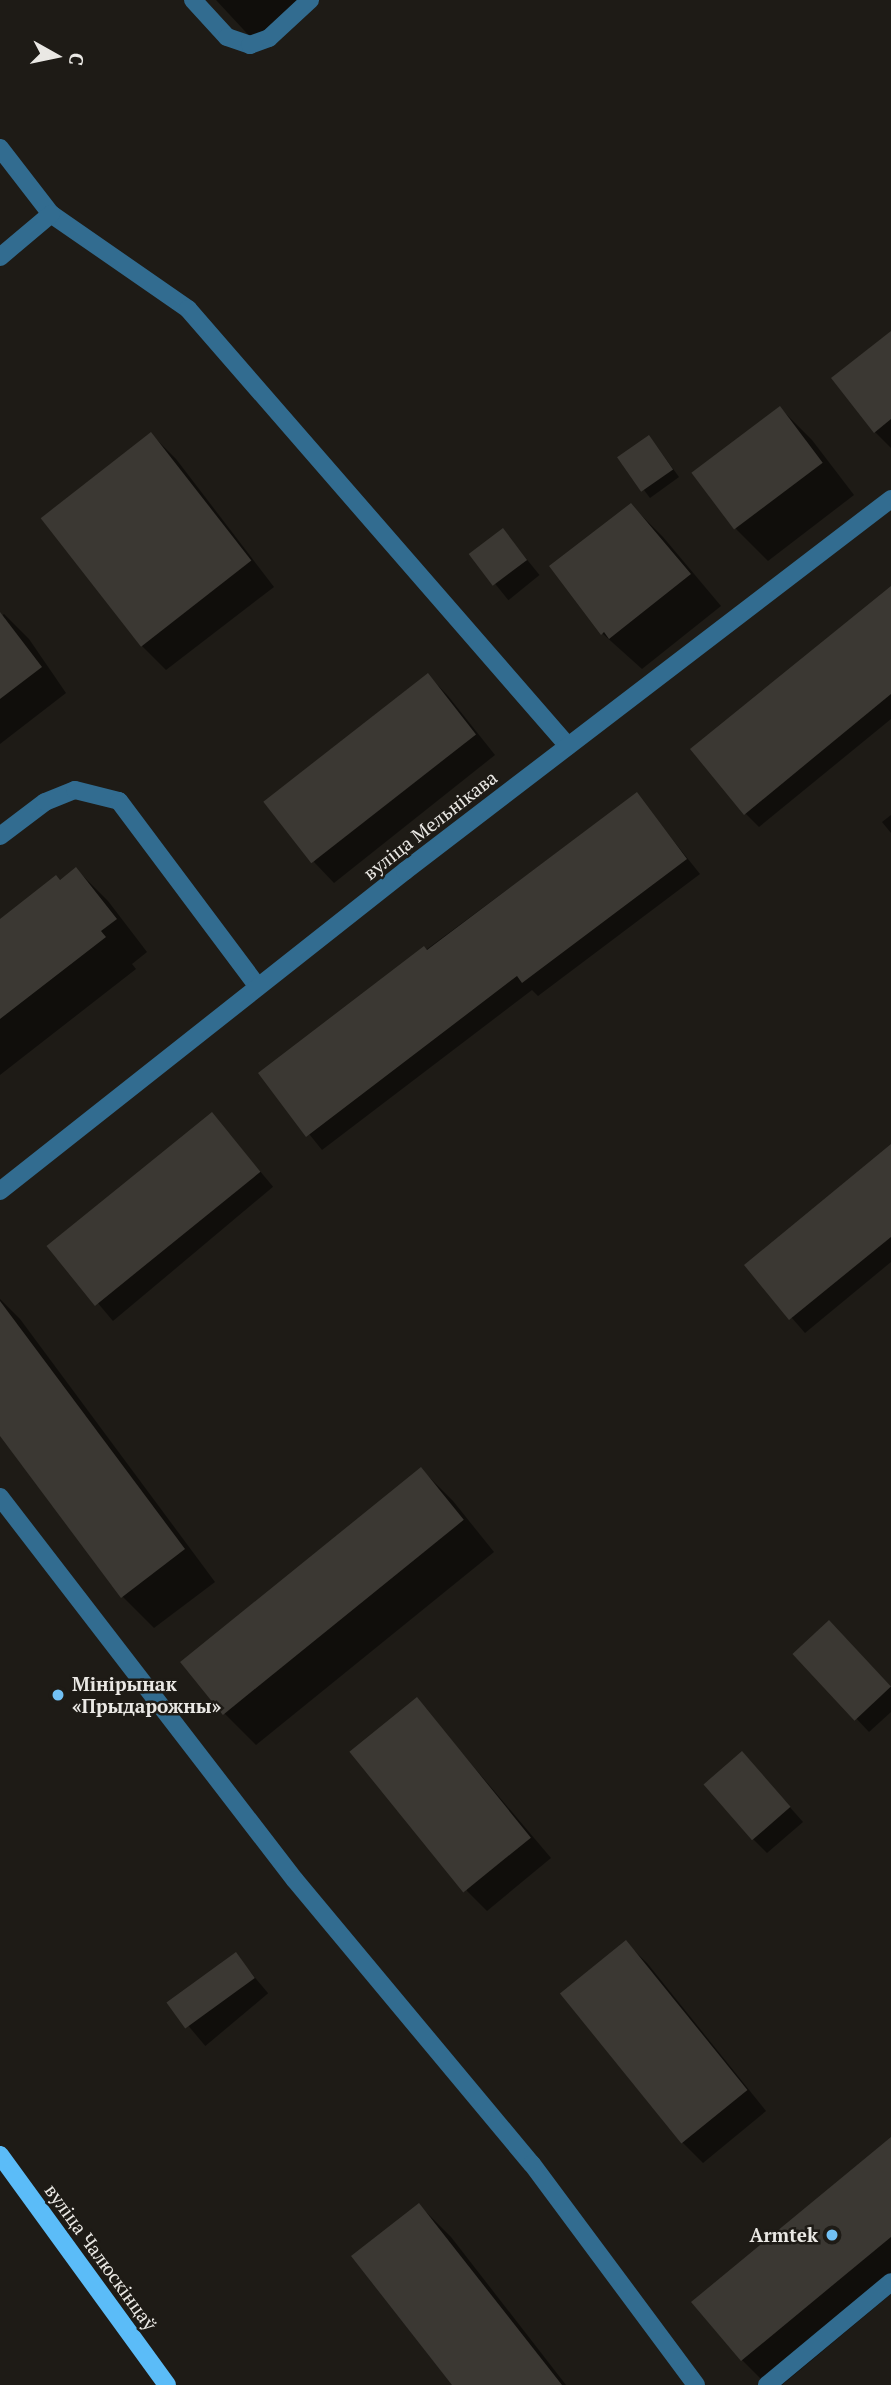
<!DOCTYPE html>
<html>
<head>
<meta charset="utf-8">
<style>
  body { margin:0 }
  #map { position:relative; width:891px; height:2385px; overflow:hidden; background:#1e1b16; font-family:"PT Serif",serif }
  div>[style] { position:absolute }
  [style*='--x'] { left:calc(var(--x)*1px); top:calc(var(--y)*1px); width:calc(var(--w)*1px); rotate:calc(var(--a)*1deg) }
  .shadow>* { inset:0; background:#0007; transform-origin:0 0 }
  .building>* { inset:0; background:#3b3833; transform-origin:0 0 }
  .minor>* { height:18px; margin:-9px; padding:0 9px; transform-origin:9px; border-radius:9px; background:#326c90 }
  .major>* { height:18px; margin:-9px; padding:0 9px; transform-origin:9px; border-radius:9px; background:#5bbcf8 }
  .dots>* { width:19px; height:19px; translate:-50% -50%; box-sizing:border-box; border:4px solid #1e1b16; border-radius:50% }
  span { translate:-50% -50%; white-space:nowrap; text-align:center; line-height:1.15; -webkit-text-stroke:5px #1e1b16; paint-order:stroke }
  .street-label { font-size:19px; color:#eae8e4 }
  .poi-label { font-size:19px; color:#eae8e4; font-weight:700 }
  .left { translate:0 -50%; text-align:left }
  .right { translate:-100% -50%; text-align:right }
  .north { position:absolute; left:21px; top:21px; width:70px; height:70px; -webkit-text-stroke:5px #1e1b16; paint-order:stroke; rotate:99deg; font-size:19px; font-weight:700; line-height:28px; text-align:center; color:#eae8e4 }
  .north::after { content:''; display:block; margin:auto; width:24px; height:32px; background:#eae8e4; clip-path:polygon(50% 0,100% 100%,50% 72%,0 100%) }
</style>
</head>
<body>
<div id="map">
  <div class="shadow">
    <div style="clip-path:polygon(216px 0,301px 0,255px 42px)"></div>
    <div style="clip-path:polygon(891px 333px,891px 448px,875px 432px)"></div>
    <div style="clip-path:polygon(780px 408px,812px 440px,854px 495px,768px 561px,737px 530px,694px 474px)"></div>
    <div style="clip-path:polygon(151px 434px,176px 459px,274px 587px,166px 670px,141px 645px,43px 517px)"></div>
    <div style="clip-path:polygon(655px 444px,679px 477px,650px 498px,620px 458px)"></div>
    <div style="clip-path:polygon(631px 505px,663px 537px,721px 606px,642px 669px,603px 634px,551px 566px)"></div>
    <div style="left:503px;top:530px;width:58px;height:40px;rotate:51deg"></div>
    <div style="clip-path:polygon(891px 588px,891px 719px,759px 827px,745px 813px)"></div>
    <div style="clip-path:polygon(4px 614px,29px 639px,66px 693px,0 744px,0 617px)"></div>
    <div style="clip-path:polygon(428px 675px,448px 696px,495px 755px,334px 883px,314px 862px)"></div>
    <div style="clip-path:polygon(636px 794px,700px 874px,538px 996px,532px 990px,322px 1150px,260px 1073px)"></div>
    <div style="clip-path:polygon(891px 815px,891px 833px,882px 822px)"></div>
    <div style="clip-path:polygon(76px 869px,108px 901px,147px 952px,132px 964px,136px 969px,0 1075px,0 921px)"></div>
    <div style="left:212px;top:1114px;width:95px;height:209px;rotate:50deg"></div>
    <div style="clip-path:polygon(891px 1147px,891px 1262px,805px 1333px,746px 1265px)"></div>
    <div style="clip-path:polygon(0 1299px,20px 1319px,215px 1582px,154px 1628px,122px 1596px,0 1433px)"></div>
    <div style="clip-path:polygon(421px 1469px,453px 1501px,494px 1552px,256px 1745px,224px 1713px,183px 1662px)"></div>
    <div style="clip-path:polygon(843px 1636px,891px 1687px,891px 1712px,869px 1732px,796px 1654px)"></div>
    <div style="clip-path:polygon(417px 1700px,551px 1858px,487px 1911px,467px 1891px)"></div>
    <div style="clip-path:polygon(742px 1753px,803px 1822px,767px 1853px,753px 1839px)"></div>
    <div style="clip-path:polygon(626px 1943px,647px 1963px,766px 2111px,703px 2163px,682px 2142px,563px 1994px)"></div>
    <div style="left:236px;top:1955px;width:50px;height:82px;rotate:50deg"></div>
    <div style="clip-path:polygon(891px 2139px,891px 2294px,782px 2385px,767px 2385px,742px 2360px)"></div>
    <div style="clip-path:polygon(419px 2205px,451px 2237px,566px 2385px,454px 2385px)"></div>
  </div>
  <div class="building">
    <div style="clip-path:polygon(891px 331px,891px 419px,874px 433px,831px 378px)"></div>
    <div style="left:780px;top:406px;width:71px;height:111px;rotate:53deg"></div>
    <div style="left:151px;top:432px;width:163px;height:140px;rotate:52deg"></div>
    <div style="left:649px;top:435px;width:42px;height:39px;rotate:55deg"></div>
    <div style="clip-path:polygon(631px 503px,691px 574px,609px 639px,604px 632px,601px 635px,549px 566px)"></div>
    <div style="left:503px;top:528px;width:40px;height:43px;rotate:53deg"></div>
    <div style="clip-path:polygon(891px 586px,891px 694px,744px 815px,690px 749px)"></div>
    <div style="clip-path:polygon(0 612px,42px 667px,0 699px)"></div>
    <div style="left:428px;top:673px;width:78px;height:209px;rotate:52deg"></div>
    <div style="clip-path:polygon(637px 792px,687px 859px,522px 983px,517px 976px,306px 1137px,258px 1073px,424px 946px,427px 950px)"></div>
    <div style="clip-path:polygon(76px 867px,117px 919px,101px 931px,106px 937px,0 1019px,0 919px,56px 875px,60px 880px)"></div>
    <div style="left:212px;top:1112px;width:77px;height:213px;rotate:51deg"></div>
    <div style="clip-path:polygon(891px 1144px,891px 1237px,789px 1320px,744px 1265px)"></div>
    <div style="clip-path:polygon(0 1301px,185px 1549px,121px 1598px,0 1436px)"></div>
    <div style="left:421px;top:1467px;width:68px;height:310px;rotate:51deg"></div>
    <div style="left:829px;top:1620px;width:91px;height:50px;rotate:47deg"></div>
    <div style="left:417px;top:1697px;width:181px;height:87px;rotate:51deg"></div>
    <div style="left:742px;top:1751px;width:74px;height:51px;rotate:49deg"></div>
    <div style="left:626px;top:1940px;width:193px;height:85px;rotate:51deg"></div>
    <div style="left:236px;top:1952px;width:32px;height:86px;rotate:54deg"></div>
    <div style="clip-path:polygon(891px 2137px,891px 2237px,741px 2361px,691px 2302px)"></div>
    <div style="clip-path:polygon(419px 2203px,562px 2385px,452px 2385px,351px 2256px)"></div>
  </div>
  <div class="minor">
    <div style="--x:193;--y:0;--w:50;--a:47.4"></div>
    <div style="--x:227;--y:37;--w:24;--a:19"></div>
    <div style="--x:250;--y:45;--w:20;--a:-20"></div>
    <div style="--x:269;--y:38;--w:56;--a:-42.8"></div>
    <div style="--x:0;--y:148;--w:83;--a:52.3"></div>
    <div style="--x:51;--y:214;--w:167;--a:34.7"></div>
    <div style="--x:188;--y:309;--w:579;--a:48.99"></div>
    <div style="--x:0;--y:257;--w:67;--a:-40.1"></div>
    <div style="--x:0;--y:836;--w:56;--a:-37.1"></div>
    <div style="--x:45;--y:802;--w:32;--a:-22"></div>
    <div style="--x:75;--y:790;--w:45;--a:14"></div>
    <div style="--x:119;--y:801;--w:232;--a:53.2"></div>
    <div style="--x:0;--y:1191;--w:516;--a:-38.31"></div>
    <div style="--x:405;--y:871;--w:612;--a:-37.43"></div>
    <div style="--x:0;--y:1497;--w:483;--a:52.4"></div>
    <div style="--x:295;--y:1880;--w:370;--a:50.2"></div>
    <div style="--x:532;--y:2164;--w:275;--a:53.4"></div>
    <div style="--x:767;--y:2385;--w:161;--a:-39.7"></div>
  </div>
  <div class="major">
    <div style="--x:0;--y:2155;--w:284;--a:54"></div>
  </div>
  <div class="dots">
    <div style="left:58px;top:1695px;background:#72c1f5"></div>
    <div style="left:832px;top:2235px;background:#72c1f5"></div>
  </div>
  <div class="street-label">
    <span style="left:430px;top:825px;rotate:-38deg">вуліца Мельнікава</span>
    <span style="left:101px;top:2257px;rotate:54deg">вуліца Чалюскінцаў</span>
  </div>
  <div class="poi-label">
    <span class="left" style="left:72px;top:1695px">Мінірынак<br>«Прыдарожны»</span>
    <span class="right" style="left:818px;top:2235px">Armtek</span>
  </div>
  <div class="north">С</div>
</div>
</body>
</html>
